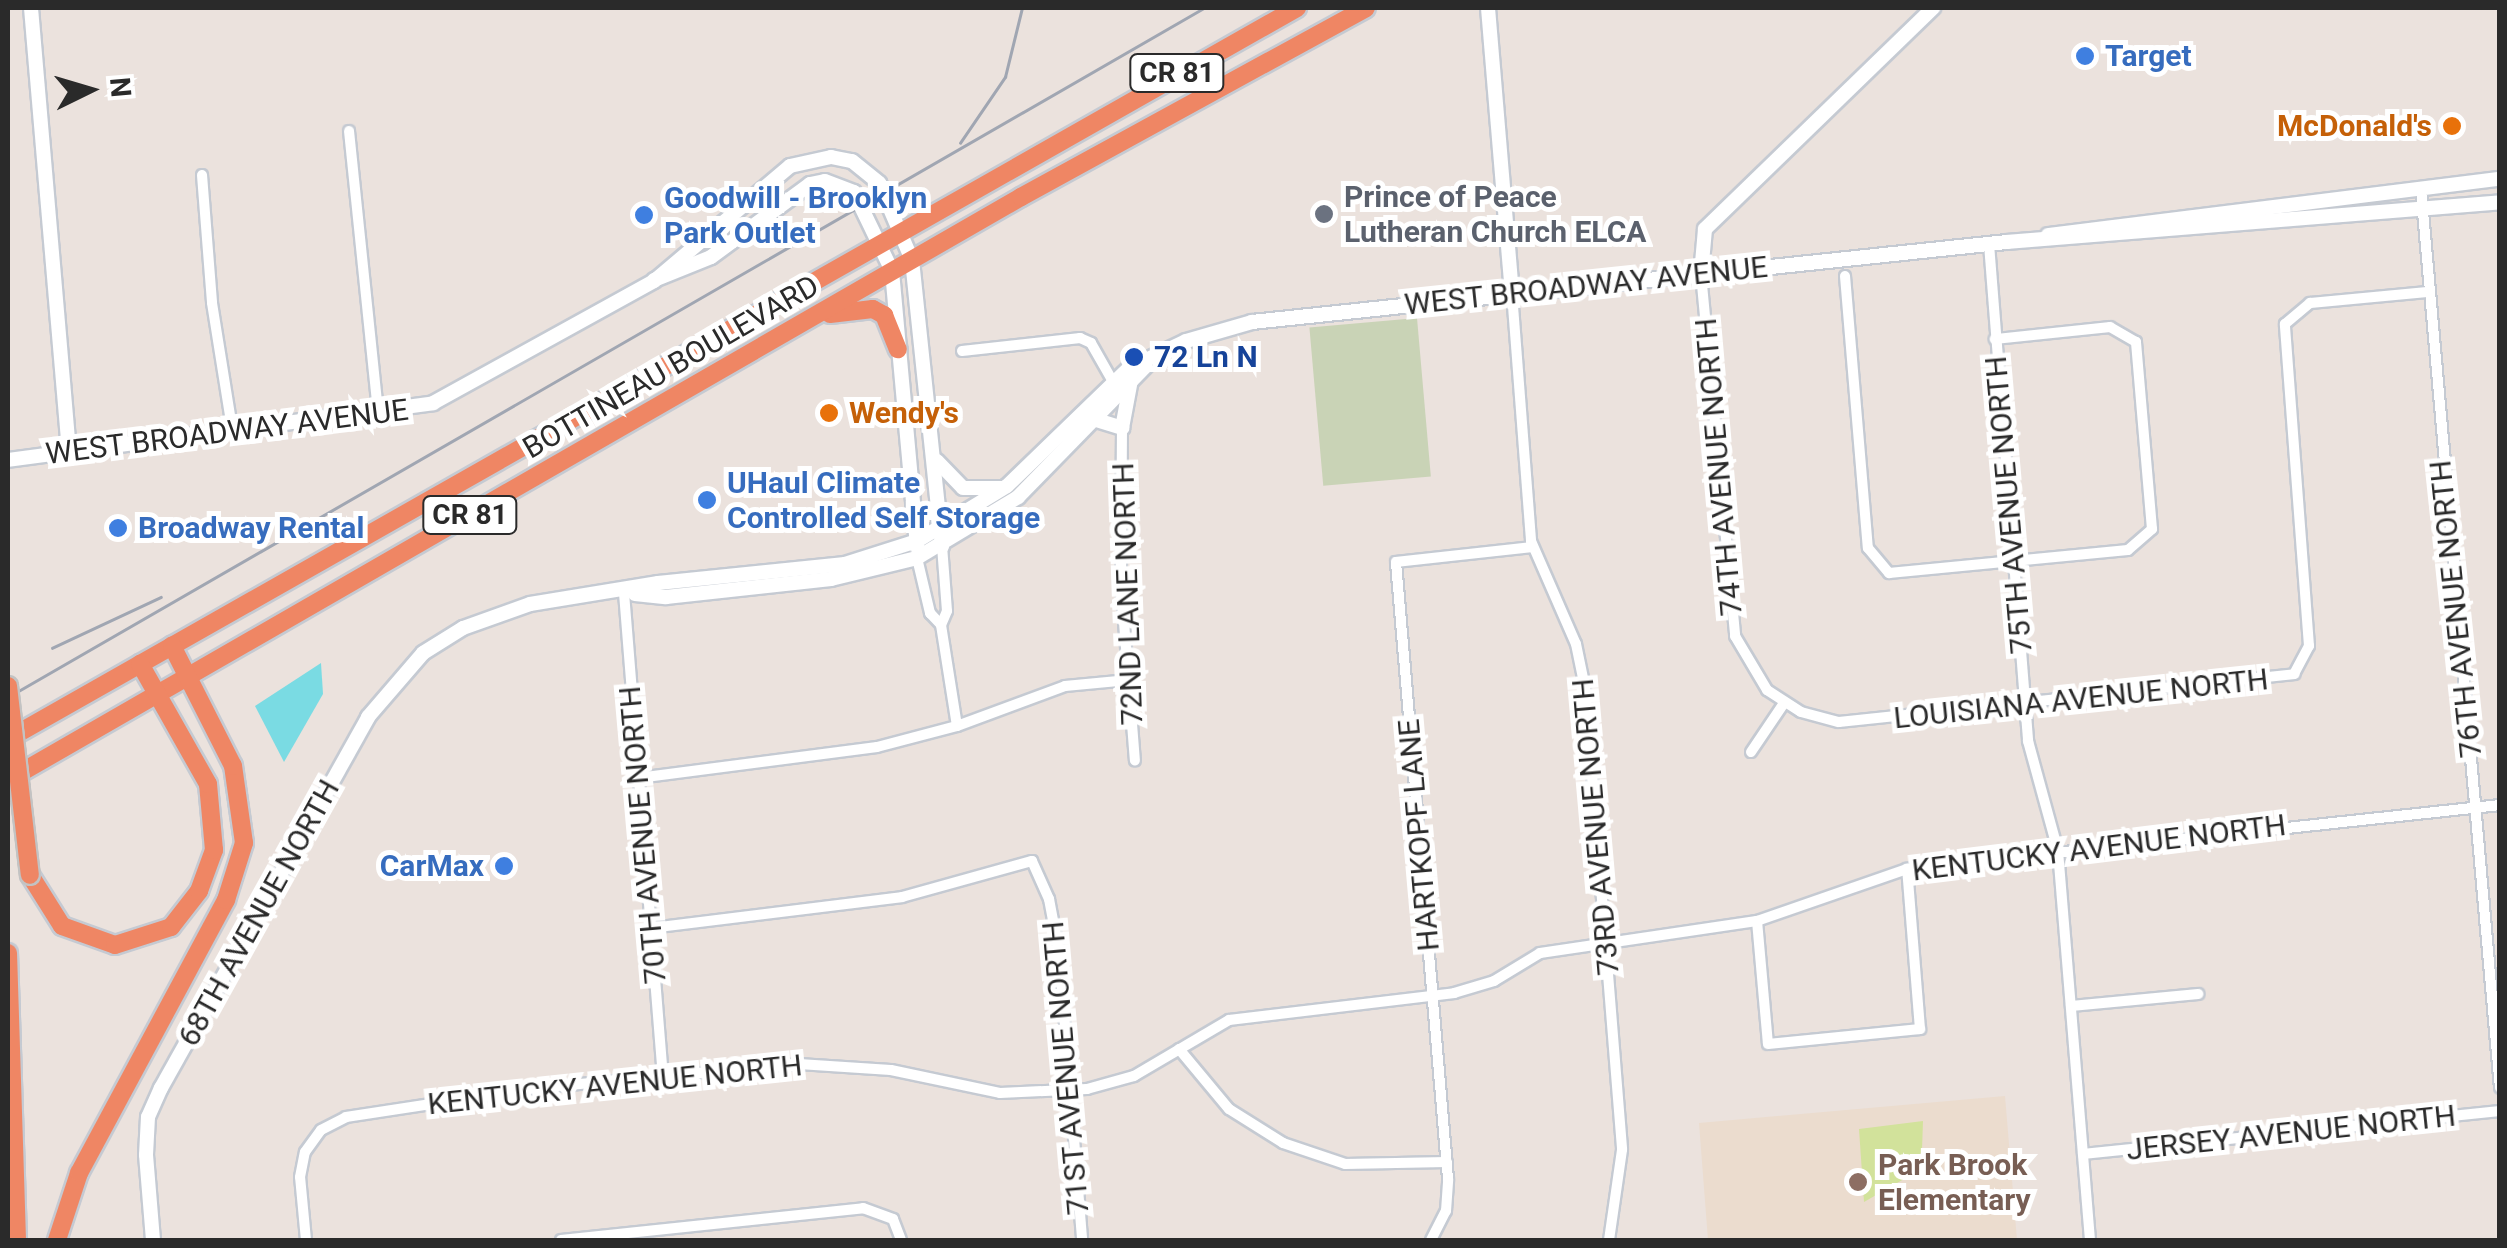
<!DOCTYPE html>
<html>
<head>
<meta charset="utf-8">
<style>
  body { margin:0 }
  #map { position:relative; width:2507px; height:1248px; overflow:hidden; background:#ebe2dd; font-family:Roboto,sans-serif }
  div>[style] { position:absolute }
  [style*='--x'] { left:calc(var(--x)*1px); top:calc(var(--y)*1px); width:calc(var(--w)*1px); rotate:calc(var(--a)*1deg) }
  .education>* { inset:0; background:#ebdcce }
  .cemetery>* { inset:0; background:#c9d3b6; transform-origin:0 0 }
  .pitch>* { inset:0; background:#d2e29b }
  .water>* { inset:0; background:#7adbe3 }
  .roads { filter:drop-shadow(2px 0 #c5cad2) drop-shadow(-2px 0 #c5cad2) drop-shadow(0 2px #c5cad2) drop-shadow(0 -2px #c5cad2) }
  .street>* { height:10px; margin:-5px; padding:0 5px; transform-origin:5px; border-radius:5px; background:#fff }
  .secondary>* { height:14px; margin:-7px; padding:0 7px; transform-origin:7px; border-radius:7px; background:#fff }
  .highway>* { height:18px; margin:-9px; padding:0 9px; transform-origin:9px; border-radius:9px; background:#ef8664 }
  .rail>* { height:2.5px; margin:-1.25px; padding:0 1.25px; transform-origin:1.25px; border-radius:1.25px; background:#a0a6b2 }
  .bridges { filter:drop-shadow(2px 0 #c3c3c3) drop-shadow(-2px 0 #c3c3c3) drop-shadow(0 2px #c3c3c3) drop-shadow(0 -2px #c3c3c3) }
  .highway-bridge>* { height:18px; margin:-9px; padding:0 9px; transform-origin:9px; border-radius:9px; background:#ef8664 }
  .dots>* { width:28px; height:28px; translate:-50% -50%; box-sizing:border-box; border:5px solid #fff; border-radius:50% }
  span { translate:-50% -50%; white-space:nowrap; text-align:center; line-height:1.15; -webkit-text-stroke:10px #fff; paint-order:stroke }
  .shield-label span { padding:2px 8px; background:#fff; border:2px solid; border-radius:8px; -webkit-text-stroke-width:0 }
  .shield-label { font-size:28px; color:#2a2a2a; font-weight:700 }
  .shop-label { font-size:30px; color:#366cbe; font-weight:700 }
  .left { translate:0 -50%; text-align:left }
  .right { translate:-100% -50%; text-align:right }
  .food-label { font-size:30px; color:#c56008; font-weight:700 }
  .worship-label { font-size:30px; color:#5b616d; font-weight:700 }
  .street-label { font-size:30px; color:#2a2a2a }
  .transit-label { font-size:30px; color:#164399; font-weight:700 }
  .education-label { font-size:30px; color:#785e54; font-weight:700 }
  .frame { position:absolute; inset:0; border:10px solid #2a2a2a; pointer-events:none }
  .north { position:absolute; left:40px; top:40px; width:100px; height:100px; -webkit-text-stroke:8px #fff; paint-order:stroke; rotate:85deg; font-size:28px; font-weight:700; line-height:40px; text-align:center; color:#2a2a2a }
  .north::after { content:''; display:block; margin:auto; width:35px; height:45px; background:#2a2a2a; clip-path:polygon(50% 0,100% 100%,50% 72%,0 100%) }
</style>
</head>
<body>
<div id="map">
  <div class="education">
    <div style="clip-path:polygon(2005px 1096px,2017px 1240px,1708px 1240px,1699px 1123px)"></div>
  </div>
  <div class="cemetery">
    <div style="left:1417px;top:318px;width:159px;height:108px;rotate:85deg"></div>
  </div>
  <div class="pitch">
    <div style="clip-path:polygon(1923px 1121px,1922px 1150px,1911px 1175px,1864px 1202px,1859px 1129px)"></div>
  </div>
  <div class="water">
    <div style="clip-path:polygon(321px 663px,323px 694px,284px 762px,255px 706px)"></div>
  </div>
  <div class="roads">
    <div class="street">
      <div style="--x:349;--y:131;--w:282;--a:84.1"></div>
      <div style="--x:202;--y:175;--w:128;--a:85.5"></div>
      <div style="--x:212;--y:303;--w:127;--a:80.9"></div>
      <div style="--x:2421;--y:189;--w:902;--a:84.98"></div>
      <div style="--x:1989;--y:244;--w:499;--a:85.5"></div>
      <div style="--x:2028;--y:741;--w:114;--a:74.7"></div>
      <div style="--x:2058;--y:851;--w:390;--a:85.3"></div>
      <div style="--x:1701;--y:274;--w:364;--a:84.6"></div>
      <div style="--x:1735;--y:636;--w:63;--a:59.3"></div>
      <div style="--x:1767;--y:690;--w:40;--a:32.9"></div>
      <div style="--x:1801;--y:712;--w:39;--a:15"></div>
      <div style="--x:1839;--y:722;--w:458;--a:-6"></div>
      <div style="--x:2294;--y:674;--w:32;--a:-62"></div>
      <div style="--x:2309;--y:646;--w:323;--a:-94.3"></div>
      <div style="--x:2285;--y:324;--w:33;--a:-40"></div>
      <div style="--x:2310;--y:303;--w:118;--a:-5.4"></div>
      <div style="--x:1845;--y:276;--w:273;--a:85.2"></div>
      <div style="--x:1868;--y:548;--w:33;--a:50"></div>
      <div style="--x:1889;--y:573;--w:240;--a:-5.5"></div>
      <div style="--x:2128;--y:550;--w:32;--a:-41"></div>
      <div style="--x:2152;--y:529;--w:188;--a:-94.9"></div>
      <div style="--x:2136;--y:342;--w:30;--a:-150"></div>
      <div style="--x:2110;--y:327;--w:116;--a:174"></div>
      <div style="--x:1512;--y:293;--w:249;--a:85.6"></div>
      <div style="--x:1531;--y:541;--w:112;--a:66.4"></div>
      <div style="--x:1576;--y:644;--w:45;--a:78.4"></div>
      <div style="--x:1585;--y:688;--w:463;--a:85.4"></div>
      <div style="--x:1622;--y:1150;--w:91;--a:98.2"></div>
      <div style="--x:962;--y:351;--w:119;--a:-6.3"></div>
      <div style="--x:1080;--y:338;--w:12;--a:24"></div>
      <div style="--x:1091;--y:343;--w:43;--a:60.4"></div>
      <div style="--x:1122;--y:428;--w:156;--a:90.4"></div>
      <div style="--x:1121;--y:584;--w:177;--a:85.5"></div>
      <div style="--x:942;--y:546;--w:65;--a:85.6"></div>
      <div style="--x:947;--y:611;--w:15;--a:113"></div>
      <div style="--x:941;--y:625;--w:102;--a:81"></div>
      <div style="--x:917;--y:558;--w:57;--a:76.7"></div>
      <div style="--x:930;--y:613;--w:16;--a:47"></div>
      <div style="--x:624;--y:593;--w:485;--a:85.4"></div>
      <div style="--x:1751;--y:752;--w:59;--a:-56"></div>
      <div style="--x:638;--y:778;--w:241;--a:-7.4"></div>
      <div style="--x:877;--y:747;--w:83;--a:-14.7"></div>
      <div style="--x:957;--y:726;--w:115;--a:-20.3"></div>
      <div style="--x:1065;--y:686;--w:64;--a:-5.4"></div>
      <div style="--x:1757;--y:921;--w:123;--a:84.9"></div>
      <div style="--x:1768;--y:1044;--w:153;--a:-5.6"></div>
      <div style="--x:1920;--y:1029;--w:161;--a:-94.6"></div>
      <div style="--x:651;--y:928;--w:253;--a:-7"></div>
      <div style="--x:902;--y:897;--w:135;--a:-15.5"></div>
      <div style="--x:1032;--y:861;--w:42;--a:65.9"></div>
      <div style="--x:1049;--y:899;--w:54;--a:79.3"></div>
      <div style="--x:1059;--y:952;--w:289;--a:85.4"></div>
      <div style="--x:2071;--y:1006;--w:128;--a:-5.4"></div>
      <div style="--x:1179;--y:1049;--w:78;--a:50.2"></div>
      <div style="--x:1229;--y:1109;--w:64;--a:32.2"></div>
      <div style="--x:1283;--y:1143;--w:65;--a:18.7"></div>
      <div style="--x:1345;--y:1164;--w:102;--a:-1.1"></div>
      <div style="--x:2083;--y:1154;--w:419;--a:-5.9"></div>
      <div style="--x:306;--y:1240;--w:63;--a:-95.4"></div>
      <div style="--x:300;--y:1177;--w:25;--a:-79"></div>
      <div style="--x:305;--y:1152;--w:27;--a:-54"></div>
      <div style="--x:321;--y:1130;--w:28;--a:-27"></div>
      <div style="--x:346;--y:1117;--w:192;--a:-8.7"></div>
      <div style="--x:536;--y:1088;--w:264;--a:-5.2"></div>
      <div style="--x:799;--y:1064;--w:92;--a:3.7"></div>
      <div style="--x:891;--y:1070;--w:111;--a:11.9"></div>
      <div style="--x:1000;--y:1093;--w:87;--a:-2.6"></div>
      <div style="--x:1087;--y:1089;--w:49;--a:-15.5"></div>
      <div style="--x:1134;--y:1076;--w:110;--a:-30.5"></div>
      <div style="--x:1229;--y:1020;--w:227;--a:-6.8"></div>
      <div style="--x:1454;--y:993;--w:42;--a:-16.7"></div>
      <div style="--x:1494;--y:981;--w:54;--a:-31.3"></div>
      <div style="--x:1540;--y:953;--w:219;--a:-8.4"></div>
      <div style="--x:1757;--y:921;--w:159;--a:-19.1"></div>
      <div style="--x:1907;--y:869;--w:596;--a:-6.16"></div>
      <div style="--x:561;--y:1240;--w:304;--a:-6"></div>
      <div style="--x:863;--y:1208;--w:32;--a:20"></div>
      <div style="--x:893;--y:1219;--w:22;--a:69"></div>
      <div style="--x:1431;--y:1240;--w:33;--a:-63"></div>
      <div style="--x:1446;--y:1211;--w:32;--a:-86"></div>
      <div style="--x:1448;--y:1179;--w:619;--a:-94.82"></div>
      <div style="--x:1396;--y:562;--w:137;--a:-6.3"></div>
    </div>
    <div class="secondary">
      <div style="--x:31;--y:8;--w:446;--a:85.1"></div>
      <div style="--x:1488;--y:8;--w:286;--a:85.2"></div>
      <div style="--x:2048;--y:235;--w:455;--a:-7.1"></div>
      <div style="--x:1701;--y:274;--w:45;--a:-84.9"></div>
      <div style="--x:1705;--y:229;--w:318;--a:-44.1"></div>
      <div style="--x:654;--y:280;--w:61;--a:-22"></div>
      <div style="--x:711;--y:257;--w:123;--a:-36.4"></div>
      <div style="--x:810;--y:184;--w:15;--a:-11"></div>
      <div style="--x:825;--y:181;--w:31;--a:21"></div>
      <div style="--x:854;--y:192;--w:88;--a:64.3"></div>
      <div style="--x:892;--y:271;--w:278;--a:84.8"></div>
      <div style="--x:1090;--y:418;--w:34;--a:17"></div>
      <div style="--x:1122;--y:428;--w:49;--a:-79.4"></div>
      <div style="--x:8;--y:460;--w:429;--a:-7.6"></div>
      <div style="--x:433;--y:403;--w:252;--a:-28.9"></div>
      <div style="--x:654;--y:281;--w:178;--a:-40.2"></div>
      <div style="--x:790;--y:166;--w:42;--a:-12.4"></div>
      <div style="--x:831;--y:157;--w:21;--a:11"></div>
      <div style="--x:852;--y:161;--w:35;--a:39"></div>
      <div style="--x:879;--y:183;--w:84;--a:66.8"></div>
      <div style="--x:912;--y:260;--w:288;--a:84"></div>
      <div style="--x:937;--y:461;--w:37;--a:46"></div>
      <div style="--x:963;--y:488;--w:39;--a:0"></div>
      <div style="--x:635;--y:594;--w:31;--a:6"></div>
      <div style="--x:666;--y:597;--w:166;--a:-6.2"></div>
      <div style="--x:831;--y:579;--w:89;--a:-13.7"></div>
      <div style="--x:917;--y:558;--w:118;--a:-31.1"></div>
      <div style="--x:1018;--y:497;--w:183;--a:-45.7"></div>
      <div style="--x:153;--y:1240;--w:85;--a:-94.7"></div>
      <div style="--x:146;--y:1155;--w:38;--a:-87"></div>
      <div style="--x:148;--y:1117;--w:32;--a:-66"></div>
      <div style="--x:161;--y:1088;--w:425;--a:-60.8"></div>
      <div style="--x:368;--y:717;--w:84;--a:-49.3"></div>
      <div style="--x:423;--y:653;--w:47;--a:-32"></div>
      <div style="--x:463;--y:628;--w:71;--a:-19.7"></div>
      <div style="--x:530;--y:604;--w:130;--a:-9.3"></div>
      <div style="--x:658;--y:583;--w:188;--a:-5.8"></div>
      <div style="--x:845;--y:564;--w:76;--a:-17.7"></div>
      <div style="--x:917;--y:541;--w:105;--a:-31.4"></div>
      <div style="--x:1007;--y:486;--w:170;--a:-44"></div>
      <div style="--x:1129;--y:368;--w:63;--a:-25.3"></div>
      <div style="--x:1186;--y:341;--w:69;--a:-16.1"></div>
      <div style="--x:1252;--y:322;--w:759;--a:-6.05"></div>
      <div style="--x:2007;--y:242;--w:495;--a:-4.6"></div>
    </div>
    <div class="highway">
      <div style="--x:830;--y:314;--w:43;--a:-6.6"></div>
      <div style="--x:873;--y:309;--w:13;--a:29"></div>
      <div style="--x:884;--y:315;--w:37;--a:68"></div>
      <div style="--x:8;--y:739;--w:1482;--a:-29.56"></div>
      <div style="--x:8;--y:780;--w:1169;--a:-29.92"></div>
      <div style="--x:1021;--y:197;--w:393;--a:-28.7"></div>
      <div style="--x:30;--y:875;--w:60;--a:57.9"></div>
      <div style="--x:62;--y:926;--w:56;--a:19.7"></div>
      <div style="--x:115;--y:945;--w:59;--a:-17.8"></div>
      <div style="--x:171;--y:927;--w:46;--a:-52.1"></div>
      <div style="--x:199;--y:891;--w:44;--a:-69.9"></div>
      <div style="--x:214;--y:850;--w:66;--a:-95.2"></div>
      <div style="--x:208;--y:784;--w:138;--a:-119.5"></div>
      <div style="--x:8;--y:953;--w:287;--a:88.2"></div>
      <div style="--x:57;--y:1240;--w:71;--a:-71.8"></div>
      <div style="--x:79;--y:1173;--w:310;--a:-61.7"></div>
      <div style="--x:226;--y:900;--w:60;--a:-72.5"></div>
      <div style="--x:244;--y:843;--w:78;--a:-98.1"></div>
      <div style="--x:233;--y:766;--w:135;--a:-116.9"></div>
    </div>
  </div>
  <div class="rail">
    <div style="--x:960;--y:143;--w:80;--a:-55.7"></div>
    <div style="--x:1005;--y:77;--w:71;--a:-76.2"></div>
    <div style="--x:52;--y:648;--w:120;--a:-25.1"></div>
    <div style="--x:8;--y:697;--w:1380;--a:-29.95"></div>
  </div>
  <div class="bridges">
    <div class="highway-bridge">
      <div style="--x:8;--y:686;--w:190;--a:83.4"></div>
    </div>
  </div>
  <div class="dots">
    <div style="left:2085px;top:56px;background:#3f7fe0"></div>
    <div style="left:2452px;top:126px;background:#e8710a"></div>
    <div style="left:1324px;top:214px;background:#6b7280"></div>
    <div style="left:644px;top:215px;background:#3f7fe0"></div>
    <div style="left:1134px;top:357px;background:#1a4fb4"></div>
    <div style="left:829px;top:413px;background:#e8710a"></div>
    <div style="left:707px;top:500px;background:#3f7fe0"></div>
    <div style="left:118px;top:528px;background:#3f7fe0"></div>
    <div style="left:504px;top:866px;background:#3f7fe0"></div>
    <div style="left:1858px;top:1182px;background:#8d6e63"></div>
  </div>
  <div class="shield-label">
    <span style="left:1177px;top:73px">CR 81</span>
    <span style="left:470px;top:515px">CR 81</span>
  </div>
  <div class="shop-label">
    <span class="left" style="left:2105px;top:56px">Target</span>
    <span class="left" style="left:664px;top:215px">Goodwill - Brooklyn<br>Park Outlet</span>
    <span class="left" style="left:727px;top:500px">UHaul Climate<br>Controlled Self Storage</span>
    <span class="left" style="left:138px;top:528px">Broadway Rental</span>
    <span class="right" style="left:484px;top:866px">CarMax</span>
  </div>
  <div class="food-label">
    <span class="right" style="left:2432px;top:126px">McDonald's</span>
    <span class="left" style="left:849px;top:413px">Wendy's</span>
  </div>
  <div class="worship-label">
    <span class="left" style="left:1344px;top:214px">Prince of Peace<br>Lutheran Church ELCA</span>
  </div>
  <div class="street-label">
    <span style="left:1586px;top:286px;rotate:-6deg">WEST BROADWAY AVENUE</span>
    <span style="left:671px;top:367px;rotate:-30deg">BOTTINEAU BOULEVARD</span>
    <span style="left:227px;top:432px;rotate:-7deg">WEST BROADWAY AVENUE</span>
    <span style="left:1719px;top:467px;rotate:-95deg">74TH AVENUE NORTH</span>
    <span style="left:2009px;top:505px;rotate:-95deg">75TH AVENUE NORTH</span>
    <span style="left:1128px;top:594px;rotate:-92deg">72ND LANE NORTH</span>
    <span style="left:2456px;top:609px;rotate:-96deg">76TH AVENUE NORTH</span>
    <span style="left:2081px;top:699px;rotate:-6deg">LOUISIANA AVENUE NORTH</span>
    <span style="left:1596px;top:827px;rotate:-95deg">73RD AVENUE NORTH</span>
    <span style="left:643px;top:835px;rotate:-95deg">70TH AVENUE NORTH</span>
    <span style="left:1419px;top:835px;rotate:-95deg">HARTKOPF LANE</span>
    <span style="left:2099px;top:848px;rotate:-7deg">KENTUCKY AVENUE NORTH</span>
    <span style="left:259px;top:913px;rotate:-61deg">68TH AVENUE NORTH</span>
    <span style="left:1066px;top:1068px;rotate:-95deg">71ST AVENUE NORTH</span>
    <span style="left:615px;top:1085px;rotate:-6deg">KENTUCKY AVENUE NORTH</span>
    <span style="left:2291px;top:1133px;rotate:-6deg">JERSEY AVENUE NORTH</span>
  </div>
  <div class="transit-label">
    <span class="left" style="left:1154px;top:357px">72 Ln N</span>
  </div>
  <div class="education-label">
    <span class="left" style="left:1878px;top:1182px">Park Brook<br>Elementary</span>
  </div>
  <div class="frame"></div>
  <div class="north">N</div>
</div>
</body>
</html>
